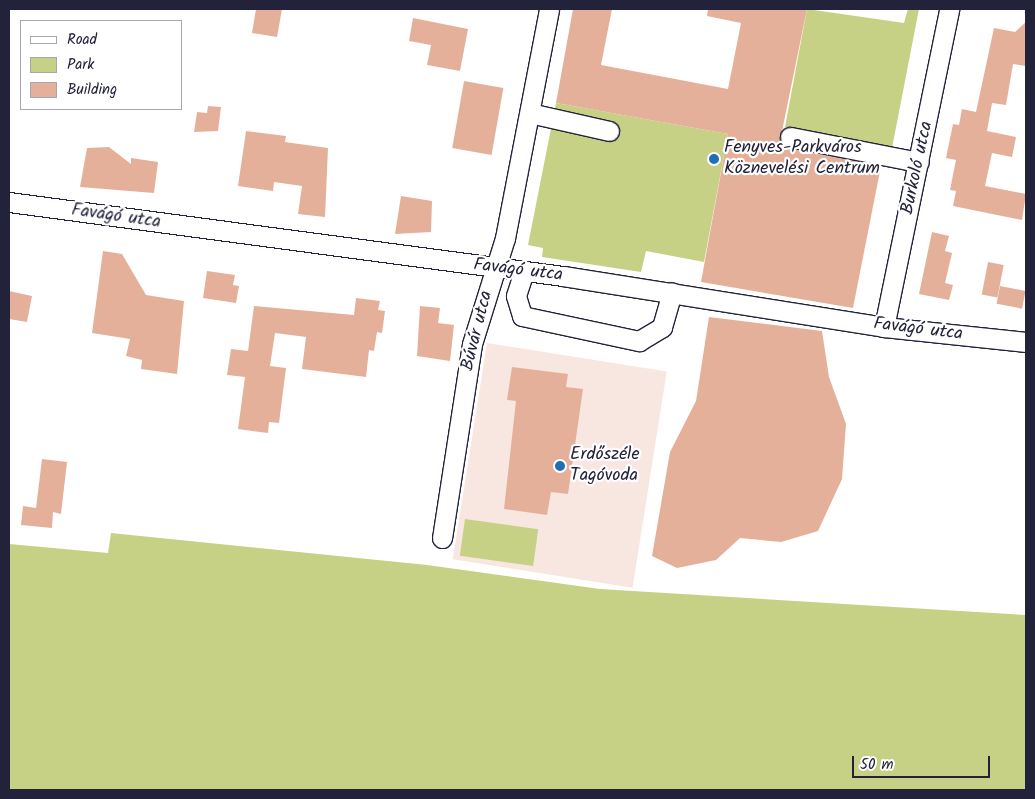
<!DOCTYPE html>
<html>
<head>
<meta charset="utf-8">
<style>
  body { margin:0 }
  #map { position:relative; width:1035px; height:799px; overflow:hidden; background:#fff; font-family:Kalam,sans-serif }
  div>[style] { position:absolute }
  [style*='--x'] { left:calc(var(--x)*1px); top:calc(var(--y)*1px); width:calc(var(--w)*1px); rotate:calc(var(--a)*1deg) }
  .built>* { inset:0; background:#f7e7e0; transform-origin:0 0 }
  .green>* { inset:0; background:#c6d185; transform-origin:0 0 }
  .building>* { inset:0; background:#e5b099; transform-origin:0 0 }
  .roads { filter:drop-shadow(1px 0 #22223b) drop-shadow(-1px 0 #22223b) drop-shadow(0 1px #22223b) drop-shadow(0 -1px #22223b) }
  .minor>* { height:19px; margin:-9.5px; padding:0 9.5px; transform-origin:9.5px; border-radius:9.5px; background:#fff }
  .dots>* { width:14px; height:14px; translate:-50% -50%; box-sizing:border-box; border:2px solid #fff; border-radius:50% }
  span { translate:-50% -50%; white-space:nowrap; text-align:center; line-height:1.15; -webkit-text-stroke:4.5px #fff; paint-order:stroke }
  .poi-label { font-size:18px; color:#22223b }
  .left { translate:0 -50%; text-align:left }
  .street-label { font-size:18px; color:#22223b }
  .frame { position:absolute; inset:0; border:10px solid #22223b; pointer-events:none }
  .legend { position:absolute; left:20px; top:20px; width:162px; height:90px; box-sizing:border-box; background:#fff; border:1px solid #a7a7b1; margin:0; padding:6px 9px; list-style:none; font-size:15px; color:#22223b }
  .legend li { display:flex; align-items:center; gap:10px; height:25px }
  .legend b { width:25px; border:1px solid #a7a7b1 }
  .scale { position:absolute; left:852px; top:756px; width:138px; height:22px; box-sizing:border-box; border:2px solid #22223b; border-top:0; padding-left:6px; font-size:15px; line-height:18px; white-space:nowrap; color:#22223b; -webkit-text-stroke:4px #fff; paint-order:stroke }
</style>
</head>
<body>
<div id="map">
  <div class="built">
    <div style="left:487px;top:343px;width:182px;height:219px;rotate:9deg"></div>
  </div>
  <div class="green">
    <div style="clip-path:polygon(807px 9px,904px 23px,908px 9px,919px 9px,892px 148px,785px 127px)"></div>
    <div style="clip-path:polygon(556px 103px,728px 134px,704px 262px,646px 251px,641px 272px,542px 257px,543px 248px,528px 245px)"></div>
    <div style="left:465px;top:519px;width:74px;height:37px;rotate:8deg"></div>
    <div style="clip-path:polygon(111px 533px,427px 565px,600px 589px,1026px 615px,1026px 790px,9px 790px,9px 544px,108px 553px)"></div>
  </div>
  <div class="building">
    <div style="clip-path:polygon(256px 9px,282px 9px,277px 37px,252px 33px)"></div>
    <div style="clip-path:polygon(573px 9px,612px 9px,601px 65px,728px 89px,741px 23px,707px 16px,708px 9px,807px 9px,780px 141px,788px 148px,881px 166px,853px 308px,701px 282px,728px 134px,556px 103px)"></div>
    <div style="clip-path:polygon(413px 18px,468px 29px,460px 71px,427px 65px,431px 45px,409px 41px)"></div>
    <div style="clip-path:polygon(1026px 22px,1026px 66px,1013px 64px,1006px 105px,992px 103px,987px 131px,1016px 137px,1012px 157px,992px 153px,985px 186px,1026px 194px,1022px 220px,953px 206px,956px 191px,950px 190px,956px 160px,946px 158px,953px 124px,959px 125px,962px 109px,976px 112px,994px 28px,1015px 32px)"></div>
    <div style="left:464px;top:81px;width:40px;height:68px;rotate:10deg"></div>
    <div style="clip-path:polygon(208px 106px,221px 107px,218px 131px,194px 132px,197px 112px,207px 113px)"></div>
    <div style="clip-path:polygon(246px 131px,286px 136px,285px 142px,328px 148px,325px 217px,298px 214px,302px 186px,274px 182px,273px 191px,238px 186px)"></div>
    <div style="clip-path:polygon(109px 147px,131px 164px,131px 158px,158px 162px,154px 193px,80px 187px,87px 148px)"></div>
    <div style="clip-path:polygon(401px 196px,432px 201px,431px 232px,395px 234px)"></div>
    <div style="clip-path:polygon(932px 232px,949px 236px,945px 251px,952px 253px,945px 283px,953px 285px,949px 300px,919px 294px)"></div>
    <div style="clip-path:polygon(103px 251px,122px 254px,146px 295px,184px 301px,177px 374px,141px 369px,142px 360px,126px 356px,130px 339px,92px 333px)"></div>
    <div style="left:988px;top:262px;width:16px;height:33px;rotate:11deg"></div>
    <div style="clip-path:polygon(207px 271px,235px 275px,233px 285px,239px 286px,236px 303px,203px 298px)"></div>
    <div style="left:1000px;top:286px;width:26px;height:18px;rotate:11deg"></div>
    <div style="clip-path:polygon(9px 291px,32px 296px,27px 322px,9px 319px)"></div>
    <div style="clip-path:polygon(356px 298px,380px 301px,378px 310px,385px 311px,382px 333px,377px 332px,374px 351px,369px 350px,366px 377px,302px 369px,306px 337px,275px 333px,270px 366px,286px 368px,279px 423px,269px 422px,268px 433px,238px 429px,245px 377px,227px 375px,231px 349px,248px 351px,254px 306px,354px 315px)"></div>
    <div style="clip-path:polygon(420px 306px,440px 308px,438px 323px,454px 325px,450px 361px,417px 356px)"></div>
    <div style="clip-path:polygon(709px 317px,822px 331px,829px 377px,846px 424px,842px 479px,818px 531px,781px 542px,740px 538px,716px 560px,677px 568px,652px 556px,670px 452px,696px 401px)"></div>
    <div style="clip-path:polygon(512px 367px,568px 374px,566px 387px,583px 389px,568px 494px,551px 492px,547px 515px,504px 509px,516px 401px,507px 400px)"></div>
    <div style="clip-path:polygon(42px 459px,67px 462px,61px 514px,53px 512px,52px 528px,21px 525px,23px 506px,36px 508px)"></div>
  </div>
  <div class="roads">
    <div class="minor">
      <div style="--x:530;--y:113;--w:81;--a:12.8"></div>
      <div style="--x:790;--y:137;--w:131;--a:11"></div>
      <div style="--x:9;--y:202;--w:559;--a:7.61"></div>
      <div style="--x:563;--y:276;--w:325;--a:9"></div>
      <div style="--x:884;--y:327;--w:143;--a:6"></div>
      <div style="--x:524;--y:271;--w:26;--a:108"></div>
      <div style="--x:516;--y:296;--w:21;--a:73"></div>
      <div style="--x:522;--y:316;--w:120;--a:12.1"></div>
      <div style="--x:639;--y:341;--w:27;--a:-31"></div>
      <div style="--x:662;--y:327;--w:36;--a:-74"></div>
      <div style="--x:884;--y:327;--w:325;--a:-78.4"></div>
      <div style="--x:442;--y:538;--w:196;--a:-81.2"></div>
      <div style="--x:472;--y:344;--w:111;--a:-72.7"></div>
      <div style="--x:505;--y:238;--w:233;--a:-79.1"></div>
    </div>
  </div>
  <div class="dots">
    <div style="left:714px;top:159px;background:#1f6fb2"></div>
    <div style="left:560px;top:466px;background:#1f6fb2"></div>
  </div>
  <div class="poi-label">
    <span class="left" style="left:724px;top:159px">Fenyves-Parkváros<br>Köznevelési Centrum</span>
    <span class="left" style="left:570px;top:466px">Erdőszéle<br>Tagóvoda</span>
  </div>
  <div class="street-label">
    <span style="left:918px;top:168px;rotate:-78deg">Burkoló utca</span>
    <span style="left:116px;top:217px;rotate:8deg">Favágó utca</span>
    <span style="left:518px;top:271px;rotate:7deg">Favágó utca</span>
    <span style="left:918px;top:330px;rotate:7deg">Favágó utca</span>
    <span style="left:478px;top:331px;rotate:-76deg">Búvár utca</span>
  </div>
  <div class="frame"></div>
  <ul class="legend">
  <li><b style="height:6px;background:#fff"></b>Road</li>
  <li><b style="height:14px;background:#c6d185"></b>Park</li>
  <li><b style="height:14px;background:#e5b099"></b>Building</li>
  </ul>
  <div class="scale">50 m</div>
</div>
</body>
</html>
